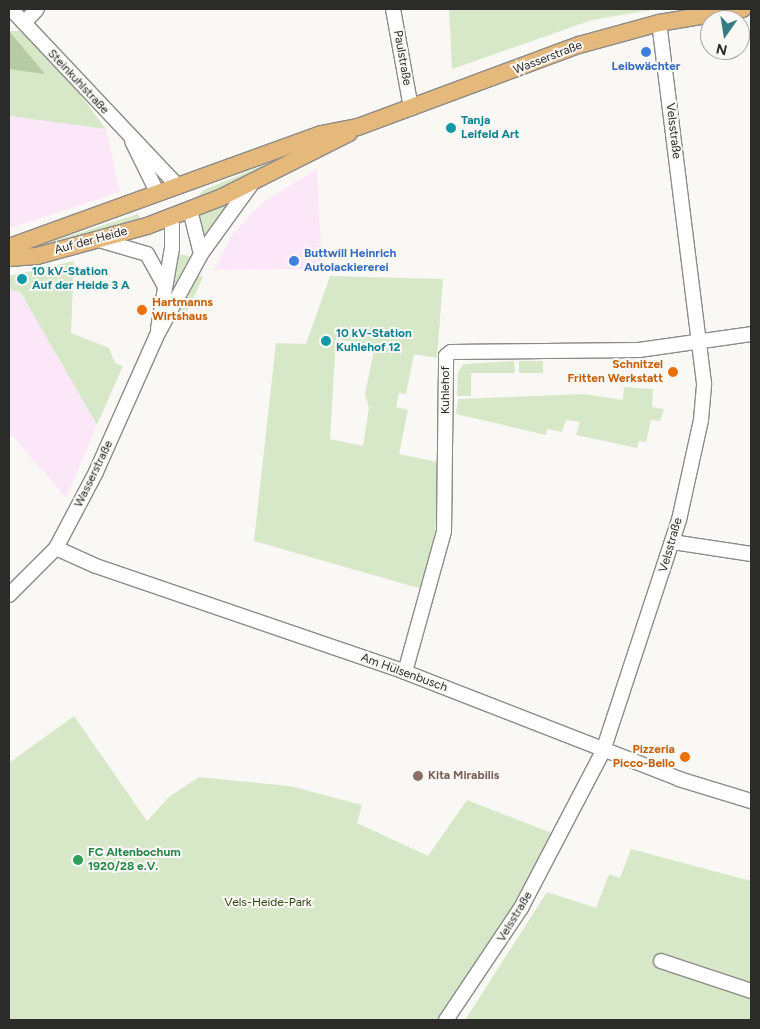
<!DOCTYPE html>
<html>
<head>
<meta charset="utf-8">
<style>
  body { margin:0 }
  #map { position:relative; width:760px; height:1029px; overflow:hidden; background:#faf8f4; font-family:Figtree,sans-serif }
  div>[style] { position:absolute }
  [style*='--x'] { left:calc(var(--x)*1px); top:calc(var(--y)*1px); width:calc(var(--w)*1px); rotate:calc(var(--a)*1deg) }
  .commercial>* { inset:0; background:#fbe7f8 }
  .green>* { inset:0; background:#d7e8c8; transform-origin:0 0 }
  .forest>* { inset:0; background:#b6caa4 }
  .roads { filter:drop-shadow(1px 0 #8d8b88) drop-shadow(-1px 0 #8d8b88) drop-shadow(0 1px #8d8b88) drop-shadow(0 -1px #8d8b88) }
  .minor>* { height:14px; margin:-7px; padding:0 7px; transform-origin:7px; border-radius:7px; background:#fff }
  .major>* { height:16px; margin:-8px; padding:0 8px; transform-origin:8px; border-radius:8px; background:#e5b87c }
  .dots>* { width:14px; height:14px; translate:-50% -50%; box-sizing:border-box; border:2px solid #faf8f4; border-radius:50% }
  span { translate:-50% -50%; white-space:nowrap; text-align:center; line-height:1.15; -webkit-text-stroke:4px #faf8f4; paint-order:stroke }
  .street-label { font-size:12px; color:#2b2b29 }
  .shop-label { font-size:12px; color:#366cbe; font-weight:700 }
  .left { translate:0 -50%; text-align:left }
  .culture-label { font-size:12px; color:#0d838f; font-weight:700 }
  .food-label { font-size:12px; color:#c56008; font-weight:700 }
  .right { translate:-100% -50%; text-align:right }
  .education-label { font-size:12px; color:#785e54; font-weight:700 }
  .leisure-label { font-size:12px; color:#27864d; font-weight:700 }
  .park-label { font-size:12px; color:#2e470e }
  .frame { position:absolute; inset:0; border:10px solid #2b2b29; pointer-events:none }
  .north { position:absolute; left:700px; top:10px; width:50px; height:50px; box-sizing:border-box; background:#faf8f4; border:1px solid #a7a6a3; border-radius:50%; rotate:193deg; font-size:14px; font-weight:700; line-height:20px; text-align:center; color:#2b2b29 }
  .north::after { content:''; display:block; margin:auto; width:18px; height:22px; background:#357c86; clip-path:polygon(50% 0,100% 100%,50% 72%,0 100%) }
</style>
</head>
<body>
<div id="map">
  <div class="commercial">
    <div style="clip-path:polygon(9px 116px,106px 129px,120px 192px,9px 228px)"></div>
    <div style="clip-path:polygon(317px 169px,322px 269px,214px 270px,234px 232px,263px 202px)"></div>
    <div style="clip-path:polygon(9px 290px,21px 293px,97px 425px,66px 498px,12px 435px,9px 437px)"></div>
  </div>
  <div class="green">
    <div style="clip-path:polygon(449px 9px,657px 9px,592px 20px,452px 69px)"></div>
    <div style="clip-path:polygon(9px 31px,20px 31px,69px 80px,106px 129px,9px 116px)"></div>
    <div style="clip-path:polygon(283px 157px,284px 160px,194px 199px,204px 190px)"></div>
    <div style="clip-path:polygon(230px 202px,224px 211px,205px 235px,198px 214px)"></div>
    <div style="clip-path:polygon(138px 214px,141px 219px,98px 233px,35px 247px)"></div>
    <div style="clip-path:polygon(177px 254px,190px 256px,172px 290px,171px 290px)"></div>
    <div style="clip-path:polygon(74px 261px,71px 333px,109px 348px,115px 363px,123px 366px,97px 425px,21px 293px,11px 290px,9px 284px,9px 276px)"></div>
    <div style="clip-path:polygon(198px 275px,203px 277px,184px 319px,178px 316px)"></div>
    <div style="clip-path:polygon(evenodd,330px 276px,443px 279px,437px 358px,414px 354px,406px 394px,399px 393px,396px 407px,408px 410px,399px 454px,442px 463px,433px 549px,422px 589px,254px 541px,276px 343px,306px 344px,330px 276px,336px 339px,375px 346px,365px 394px,369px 408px,363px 446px,330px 439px,336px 339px)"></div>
    <div style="clip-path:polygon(514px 361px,515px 373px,471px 373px,471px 396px,457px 396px,458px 373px,463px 364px)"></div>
    <div style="left:519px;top:361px;width:24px;height:12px"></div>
    <div style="clip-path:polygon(624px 387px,653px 389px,652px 407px,664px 409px,660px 421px,651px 420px,646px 442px,639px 441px,637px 448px,576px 435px,580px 422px,566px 420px,562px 432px,547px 429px,546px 435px,456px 414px,458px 399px,584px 394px,623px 400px)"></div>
    <div style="clip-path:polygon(74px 716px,147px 821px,170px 796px,199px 777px,290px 786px,362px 805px,357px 823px,428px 856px,467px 800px,554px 834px,510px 910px,436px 1020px,9px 1020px,9px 763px)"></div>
    <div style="clip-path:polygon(631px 849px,751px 881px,751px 1020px,465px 1020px,547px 892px,596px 908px,609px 874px,620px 878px)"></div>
  </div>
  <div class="forest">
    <div style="clip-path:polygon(9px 31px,45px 74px,9px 69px)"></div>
  </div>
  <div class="roads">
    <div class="minor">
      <div style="--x:11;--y:9;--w:243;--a:46.7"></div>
      <div style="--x:393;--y:9;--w:101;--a:79.7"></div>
      <div style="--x:24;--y:23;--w:19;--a:-47"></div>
      <div style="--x:132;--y:141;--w:59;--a:63.9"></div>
      <div style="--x:190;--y:210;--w:45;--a:76"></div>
      <div style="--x:99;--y:240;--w:50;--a:16.3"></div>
      <div style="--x:147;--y:254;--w:35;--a:61"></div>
      <div style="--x:158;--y:329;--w:82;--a:-80.2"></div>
      <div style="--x:172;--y:248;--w:32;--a:-90"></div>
      <div style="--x:672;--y:542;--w:80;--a:8.6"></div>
      <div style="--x:56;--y:548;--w:44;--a:24.2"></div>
      <div style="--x:96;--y:566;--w:327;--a:18.9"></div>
      <div style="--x:405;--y:672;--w:294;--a:21.3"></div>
      <div style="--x:679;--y:779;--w:75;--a:17"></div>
      <div style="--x:9;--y:595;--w:66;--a:-45"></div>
      <div style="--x:56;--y:548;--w:86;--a:-62.2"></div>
      <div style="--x:96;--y:472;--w:148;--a:-66"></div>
      <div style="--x:156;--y:337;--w:94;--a:-61.5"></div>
      <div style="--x:201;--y:254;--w:89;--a:-54.2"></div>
      <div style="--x:405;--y:672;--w:146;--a:-74.5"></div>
      <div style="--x:444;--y:531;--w:175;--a:-89.3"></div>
      <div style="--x:446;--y:356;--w:6;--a:-39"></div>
      <div style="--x:451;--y:352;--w:188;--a:-0.6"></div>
      <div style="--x:639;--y:350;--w:113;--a:-8.1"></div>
      <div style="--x:661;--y:961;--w:95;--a:18.4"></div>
      <div style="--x:446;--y:1020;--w:135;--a:-56.2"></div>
      <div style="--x:521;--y:908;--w:177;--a:-62.4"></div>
      <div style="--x:603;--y:751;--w:243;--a:-71.8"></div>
      <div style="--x:679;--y:520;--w:102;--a:-77.6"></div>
      <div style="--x:701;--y:420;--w:37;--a:-85"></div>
      <div style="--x:704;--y:383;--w:363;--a:-97.1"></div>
    </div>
    <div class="major">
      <div style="--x:9;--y:247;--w:332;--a:-19.9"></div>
      <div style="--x:321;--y:134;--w:38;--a:-11"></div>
      <div style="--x:358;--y:127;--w:236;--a:-20.4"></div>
      <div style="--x:579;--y:45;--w:83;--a:-15.4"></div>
      <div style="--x:659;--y:23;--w:85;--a:-9.5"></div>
      <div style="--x:9;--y:258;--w:28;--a:-4"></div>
      <div style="--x:37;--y:256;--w:114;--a:-15.3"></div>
      <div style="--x:147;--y:226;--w:80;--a:-21.1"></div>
      <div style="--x:222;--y:197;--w:142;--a:-26.7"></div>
    </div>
  </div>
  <div class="dots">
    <div style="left:646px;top:52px;background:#3f7fe0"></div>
    <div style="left:451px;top:128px;background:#0f9aa8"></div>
    <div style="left:294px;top:261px;background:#3f7fe0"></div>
    <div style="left:22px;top:279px;background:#0f9aa8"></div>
    <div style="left:142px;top:310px;background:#e8710a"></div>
    <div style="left:326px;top:341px;background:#0f9aa8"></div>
    <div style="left:673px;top:372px;background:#e8710a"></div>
    <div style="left:685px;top:757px;background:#e8710a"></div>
    <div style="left:418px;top:776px;background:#8d6e63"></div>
    <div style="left:78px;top:860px;background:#2e9e5b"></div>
  </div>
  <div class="street-label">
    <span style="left:402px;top:58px;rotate:80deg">Paulstraße</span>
    <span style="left:548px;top:58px;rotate:-21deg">Wasserstraße</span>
    <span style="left:78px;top:82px;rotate:47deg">Steinkuhlstraße</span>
    <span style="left:673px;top:131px;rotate:83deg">Velsstraße</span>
    <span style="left:91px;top:241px;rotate:-15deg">Auf der Heide</span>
    <span style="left:446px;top:390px;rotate:-90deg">Kuhlehof</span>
    <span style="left:94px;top:474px;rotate:-64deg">Wasserstraße</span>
    <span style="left:671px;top:545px;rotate:-74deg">Velsstraße</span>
    <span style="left:404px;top:673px;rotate:20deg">Am Hülsenbusch</span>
    <span style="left:515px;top:917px;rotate:-59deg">Velsstraße</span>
  </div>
  <div class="shop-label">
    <span style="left:646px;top:67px">Leibwächter</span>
    <span class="left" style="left:304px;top:261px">Buttwill Heinrich<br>Autolackiererei</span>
  </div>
  <div class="culture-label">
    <span class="left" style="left:461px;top:128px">Tanja<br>Leifeld Art</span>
    <span class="left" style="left:32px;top:279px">10 kV-Station<br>Auf der Heide 3 A</span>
    <span class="left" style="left:336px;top:341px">10 kV-Station<br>Kuhlehof 12</span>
  </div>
  <div class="food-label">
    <span class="left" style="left:152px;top:310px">Hartmanns<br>Wirtshaus</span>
    <span class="right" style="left:663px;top:372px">Schnitzel<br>Fritten Werkstatt</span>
    <span class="right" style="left:675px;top:757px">Pizzeria<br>Picco-Bello</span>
  </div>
  <div class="education-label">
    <span class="left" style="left:428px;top:776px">Kita Mirabilis</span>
  </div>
  <div class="leisure-label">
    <span class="left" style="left:88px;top:860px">FC Altenbochum<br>1920/28 e.V.</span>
  </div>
  <div class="park-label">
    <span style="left:268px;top:903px">Vels-Heide-Park</span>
  </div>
  <div class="frame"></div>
  <div class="north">N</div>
</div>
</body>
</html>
